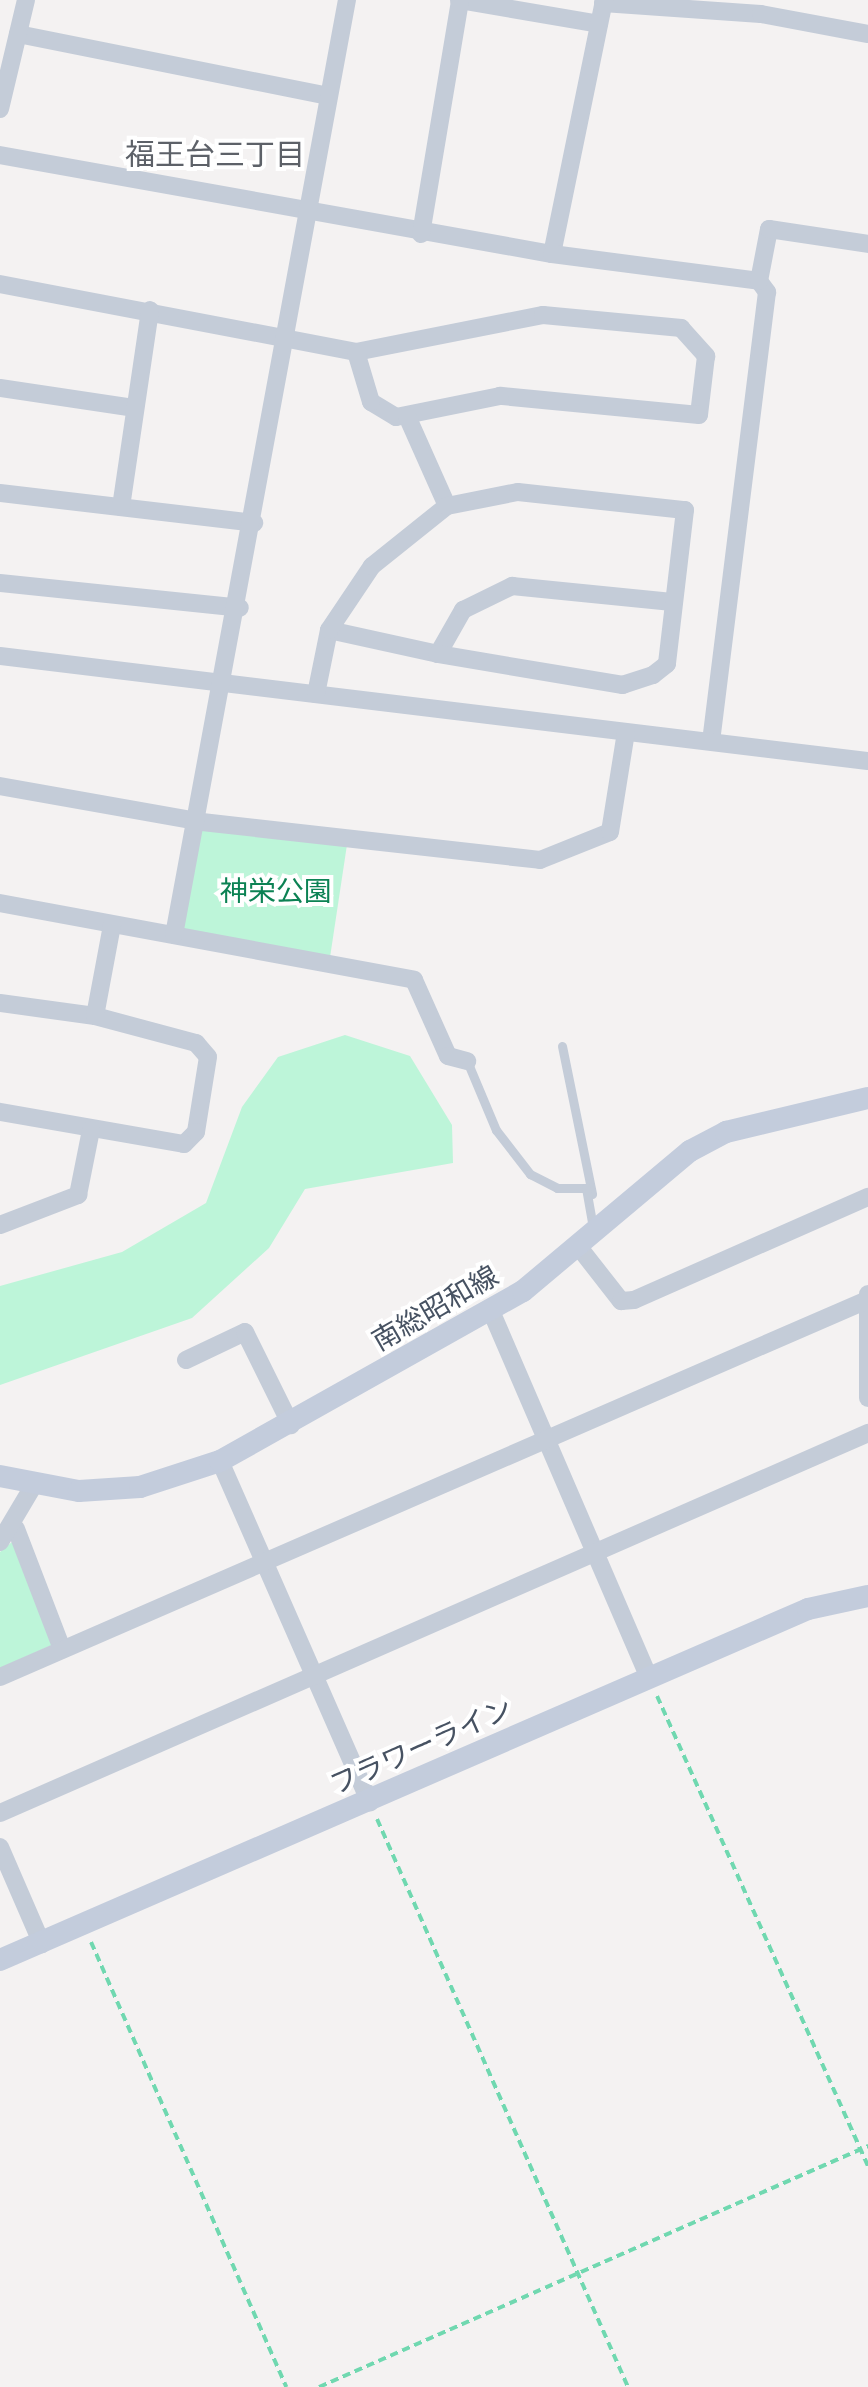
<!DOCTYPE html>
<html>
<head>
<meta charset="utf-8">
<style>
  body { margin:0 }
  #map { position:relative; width:868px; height:2387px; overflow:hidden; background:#f4f2f2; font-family:Figtree,"Noto Sans JP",sans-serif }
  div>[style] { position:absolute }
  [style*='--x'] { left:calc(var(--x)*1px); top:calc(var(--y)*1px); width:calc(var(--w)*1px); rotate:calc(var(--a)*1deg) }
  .green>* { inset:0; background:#bdf5d9 }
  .path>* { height:4px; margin-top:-2px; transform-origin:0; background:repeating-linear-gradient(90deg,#70d8b0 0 8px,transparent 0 13px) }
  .lane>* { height:9px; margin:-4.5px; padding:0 4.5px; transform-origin:4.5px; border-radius:4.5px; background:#c4ccd8 }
  .street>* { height:18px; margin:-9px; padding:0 9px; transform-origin:9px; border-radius:9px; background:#c4ccd8 }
  .secondary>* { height:22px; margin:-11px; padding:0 11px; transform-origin:11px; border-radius:11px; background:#c3ccdc }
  span { translate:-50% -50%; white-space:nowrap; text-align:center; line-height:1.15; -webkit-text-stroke:8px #fff; paint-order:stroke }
  .park-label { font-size:28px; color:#0c8254 }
  .street-label { font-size:28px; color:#475262 }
  .neighbourhood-label { font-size:30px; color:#5d6168 }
</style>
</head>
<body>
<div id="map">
  <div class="green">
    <div style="clip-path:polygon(202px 822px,348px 838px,329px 964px,174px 935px)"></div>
    <div style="clip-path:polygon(345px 1035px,410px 1056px,452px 1125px,453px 1163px,305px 1189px,269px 1248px,192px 1318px,0 1385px,0 1286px,122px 1252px,206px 1203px,242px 1107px,278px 1057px)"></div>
    <div style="clip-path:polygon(12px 1542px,52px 1645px,0 1668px,0 1552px)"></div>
  </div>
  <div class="path">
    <div style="--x:657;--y:1696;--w:515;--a:65.82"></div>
    <div style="--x:377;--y:1819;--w:621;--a:66.16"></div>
    <div style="--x:91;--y:1942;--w:486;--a:66.3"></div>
    <div style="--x:319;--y:2387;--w:600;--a:-23.7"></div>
  </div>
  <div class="lane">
    <div style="--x:562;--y:1046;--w:151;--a:78.5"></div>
    <div style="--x:467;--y:1061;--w:75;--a:67.2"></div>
    <div style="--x:496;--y:1130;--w:56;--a:52.3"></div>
    <div style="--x:530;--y:1174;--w:30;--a:27"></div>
    <div style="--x:557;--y:1188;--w:29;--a:0"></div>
    <div style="--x:586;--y:1188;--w:40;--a:80"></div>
  </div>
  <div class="street">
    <div style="--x:459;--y:0;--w:142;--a:9.7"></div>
    <div style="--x:603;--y:3;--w:158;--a:4"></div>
    <div style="--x:761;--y:14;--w:109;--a:10.6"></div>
    <div style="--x:18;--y:34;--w:316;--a:11.3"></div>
    <div style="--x:0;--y:109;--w:112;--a:-76.6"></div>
    <div style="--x:0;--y:155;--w:561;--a:10.17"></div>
    <div style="--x:552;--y:254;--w:259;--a:-78.4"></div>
    <div style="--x:421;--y:234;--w:237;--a:-80.5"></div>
    <div style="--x:552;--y:254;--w:209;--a:7.4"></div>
    <div style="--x:759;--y:281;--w:14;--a:54"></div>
    <div style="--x:767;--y:292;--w:453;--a:97.1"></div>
    <div style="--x:759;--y:281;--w:53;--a:-79.1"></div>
    <div style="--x:769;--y:229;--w:100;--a:8.6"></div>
    <div style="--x:0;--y:284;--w:362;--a:10.8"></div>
    <div style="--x:356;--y:352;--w:191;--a:-11.2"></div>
    <div style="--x:543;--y:315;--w:139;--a:5.4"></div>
    <div style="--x:681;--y:328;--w:38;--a:48"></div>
    <div style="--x:706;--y:356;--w:59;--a:96.8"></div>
    <div style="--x:699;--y:415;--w:200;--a:-174.5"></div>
    <div style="--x:500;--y:396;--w:106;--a:168.6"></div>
    <div style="--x:396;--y:417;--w:29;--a:-149"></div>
    <div style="--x:371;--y:402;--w:52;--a:-106.7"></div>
    <div style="--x:0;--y:388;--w:135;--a:8.5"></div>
    <div style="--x:407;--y:416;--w:98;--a:66"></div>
    <div style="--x:0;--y:493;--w:256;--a:6.7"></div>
    <div style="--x:121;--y:507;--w:199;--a:-81.6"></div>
    <div style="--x:0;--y:583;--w:241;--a:5.9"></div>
    <div style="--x:329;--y:630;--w:112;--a:12.4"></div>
    <div style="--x:438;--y:654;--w:51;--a:-60.4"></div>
    <div style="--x:463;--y:610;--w:55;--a:-26.1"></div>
    <div style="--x:512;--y:586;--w:161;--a:5.7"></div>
    <div style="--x:0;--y:656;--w:874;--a:6.9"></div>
    <div style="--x:316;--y:694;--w:65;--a:-78.5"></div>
    <div style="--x:329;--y:630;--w:77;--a:-56.1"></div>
    <div style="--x:372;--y:566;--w:96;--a:-38.7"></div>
    <div style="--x:447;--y:506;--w:72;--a:-11.2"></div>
    <div style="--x:518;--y:492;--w:168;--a:6.2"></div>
    <div style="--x:685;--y:510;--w:155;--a:96.7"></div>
    <div style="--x:667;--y:664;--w:18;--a:142"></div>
    <div style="--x:653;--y:675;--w:32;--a:162"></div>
    <div style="--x:623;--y:685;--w:188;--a:-170.5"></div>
    <div style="--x:0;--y:786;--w:205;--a:10.1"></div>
    <div style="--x:202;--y:822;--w:340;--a:6.4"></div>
    <div style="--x:540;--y:860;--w:75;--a:-21.8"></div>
    <div style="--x:610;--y:832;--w:101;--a:-80.9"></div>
    <div style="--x:0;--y:903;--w:421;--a:10.5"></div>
    <div style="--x:414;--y:980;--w:83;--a:65.9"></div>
    <div style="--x:448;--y:1056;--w:20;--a:15"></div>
    <div style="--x:174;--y:935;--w:951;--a:-79.52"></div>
    <div style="--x:0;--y:1003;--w:96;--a:7.8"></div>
    <div style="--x:95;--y:1016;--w:105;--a:15"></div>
    <div style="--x:196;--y:1043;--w:18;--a:49"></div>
    <div style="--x:208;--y:1057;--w:76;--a:99.1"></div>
    <div style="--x:196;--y:1132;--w:17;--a:135"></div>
    <div style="--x:184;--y:1144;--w:187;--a:-170.1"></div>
    <div style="--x:95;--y:1016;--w:93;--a:-79.4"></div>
    <div style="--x:0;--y:1225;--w:84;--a:-21"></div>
    <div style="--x:78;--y:1195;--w:66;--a:-78.7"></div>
    <div style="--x:578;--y:1246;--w:70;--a:52"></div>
    <div style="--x:621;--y:1301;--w:13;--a:-4"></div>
    <div style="--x:634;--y:1300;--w:256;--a:-23.8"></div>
    <div style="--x:868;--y:1294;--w:104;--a:90"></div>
    <div style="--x:491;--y:1311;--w:400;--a:66.7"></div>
    <div style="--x:186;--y:1360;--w:65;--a:-25.4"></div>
    <div style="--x:245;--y:1332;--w:104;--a:63.7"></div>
    <div style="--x:220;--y:1461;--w:373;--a:66.3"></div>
    <div style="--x:16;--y:1529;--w:129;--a:69"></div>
    <div style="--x:0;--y:1542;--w:69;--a:-59.3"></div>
    <div style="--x:0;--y:1677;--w:945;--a:-23.5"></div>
    <div style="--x:0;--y:1813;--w:948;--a:-23.64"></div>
    <div style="--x:0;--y:1847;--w:106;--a:66.6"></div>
  </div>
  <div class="secondary">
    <div style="--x:0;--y:1476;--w:80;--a:10.8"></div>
    <div style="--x:79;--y:1491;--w:61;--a:-3.8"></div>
    <div style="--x:140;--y:1487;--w:84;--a:-18"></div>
    <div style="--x:220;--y:1461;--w:347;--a:-29.3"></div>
    <div style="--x:523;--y:1291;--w:218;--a:-40"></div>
    <div style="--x:690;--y:1151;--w:41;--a:-27.8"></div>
    <div style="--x:726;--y:1132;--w:146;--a:-13.5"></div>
    <div style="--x:0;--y:1960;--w:881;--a:-23.48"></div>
    <div style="--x:808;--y:1609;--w:61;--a:-12.2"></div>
  </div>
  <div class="park-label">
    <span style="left:276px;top:891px">神栄公園</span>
  </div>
  <div class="street-label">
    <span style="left:435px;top:1308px;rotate:-30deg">南総昭和線</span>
    <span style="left:421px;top:1746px;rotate:-24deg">フラワーライン</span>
  </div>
  <div class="neighbourhood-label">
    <span style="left:215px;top:155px">福王台三丁目</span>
  </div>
</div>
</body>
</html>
